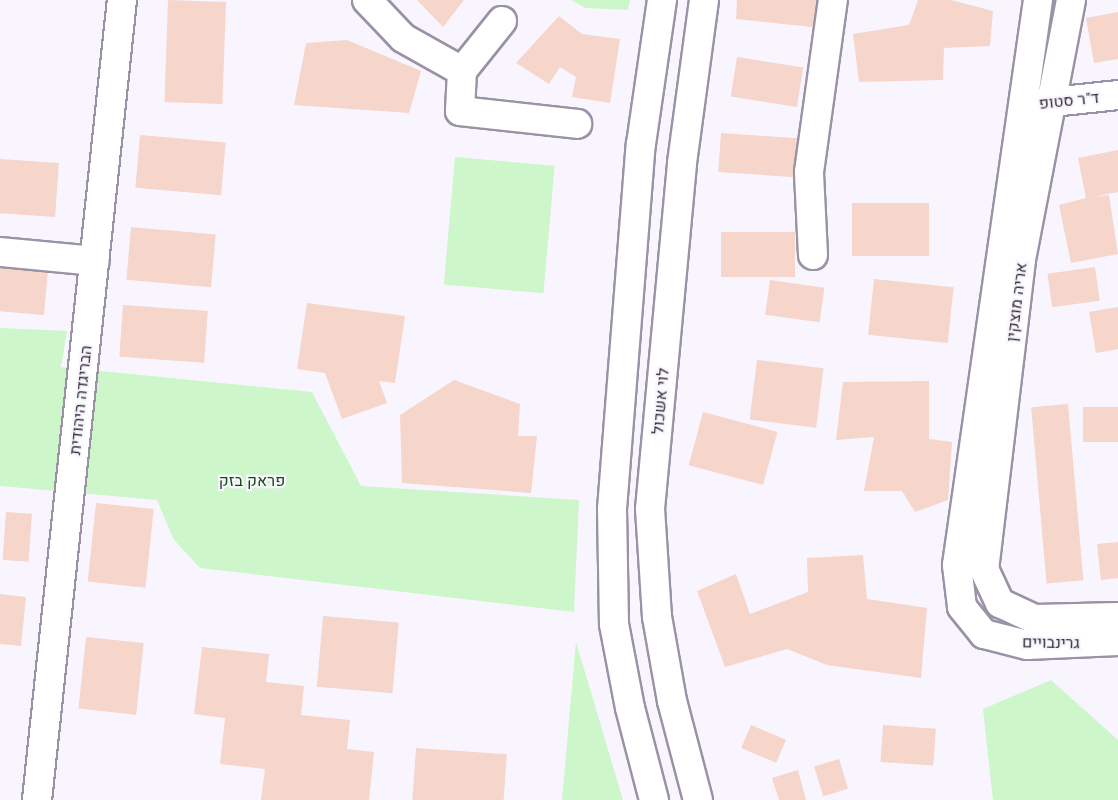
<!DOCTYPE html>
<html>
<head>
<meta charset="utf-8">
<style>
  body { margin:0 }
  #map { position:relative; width:1118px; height:800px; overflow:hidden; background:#f9f5fe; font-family:"PT Sans",Heebo,sans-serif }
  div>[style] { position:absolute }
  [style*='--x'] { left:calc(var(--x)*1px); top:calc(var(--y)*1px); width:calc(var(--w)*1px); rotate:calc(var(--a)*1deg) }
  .green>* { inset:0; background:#cdf6ca; transform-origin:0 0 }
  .building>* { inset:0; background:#f6d5cb; transform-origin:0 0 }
  .roads { filter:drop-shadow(2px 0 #9a92a5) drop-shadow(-2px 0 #9a92a5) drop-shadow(0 2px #9a92a5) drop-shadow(0 -2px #9a92a5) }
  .minor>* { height:28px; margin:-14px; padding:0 14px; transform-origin:14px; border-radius:14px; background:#fff }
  span { translate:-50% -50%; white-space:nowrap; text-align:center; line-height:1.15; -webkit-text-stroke:4.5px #f9f5fe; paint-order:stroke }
  .street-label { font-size:16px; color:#333038 }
  .park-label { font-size:16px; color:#144b14 }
</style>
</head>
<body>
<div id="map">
  <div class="green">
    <div style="clip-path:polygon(571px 0,630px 0,628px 10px,585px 8px)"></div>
    <div style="left:455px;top:157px;width:100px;height:128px;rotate:5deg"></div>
    <div style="clip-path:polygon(0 328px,67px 331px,61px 367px,312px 392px,361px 486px,579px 500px,574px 612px,200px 568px,174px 540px,157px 500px,0 486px)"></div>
    <div style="clip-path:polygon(576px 642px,623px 800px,562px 800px)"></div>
    <div style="clip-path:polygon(1051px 680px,1118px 740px,1118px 800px,993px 800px,983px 709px)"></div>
  </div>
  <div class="building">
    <div style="left:168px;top:0;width:58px;height:102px;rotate:2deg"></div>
    <div style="clip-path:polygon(417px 0,464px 0,443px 27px)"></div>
    <div style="clip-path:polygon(737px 0,824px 0,822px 28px,736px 19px)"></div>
    <div style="clip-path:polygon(918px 0,951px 0,993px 11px,990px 46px,944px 48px,943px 80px,859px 82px,853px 34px,909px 25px)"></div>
    <div style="clip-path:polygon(1118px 12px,1118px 59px,1094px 63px,1086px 18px)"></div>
    <div style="clip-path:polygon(559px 16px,582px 34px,620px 39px,610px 103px,572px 97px,576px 77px,560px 67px,549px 84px,516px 63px)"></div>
    <div style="clip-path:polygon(347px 40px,421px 71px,409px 113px,294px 105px,306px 43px)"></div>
    <div style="left:737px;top:57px;width:67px;height:40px;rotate:9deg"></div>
    <div style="left:721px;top:133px;width:77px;height:39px;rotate:4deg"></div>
    <div style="left:140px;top:135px;width:86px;height:53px;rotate:5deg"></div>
    <div style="clip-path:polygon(1118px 150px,1118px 192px,1093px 197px,1109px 195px,1118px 254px,1071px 263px,1059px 205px,1086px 198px,1078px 158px)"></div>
    <div style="left:0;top:159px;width:59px;height:54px;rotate:4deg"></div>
    <div style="left:852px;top:203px;width:77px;height:53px"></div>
    <div style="left:131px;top:227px;width:85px;height:53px;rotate:5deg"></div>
    <div style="left:721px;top:232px;width:74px;height:45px"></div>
    <div style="left:0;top:256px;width:49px;height:55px;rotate:5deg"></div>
    <div style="left:1095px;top:267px;width:34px;height:48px;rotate:82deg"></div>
    <div style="left:874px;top:279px;width:80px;height:56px;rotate:6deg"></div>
    <div style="left:770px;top:280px;width:55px;height:35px;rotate:8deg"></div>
    <div style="clip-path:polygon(307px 303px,405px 316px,395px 383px,379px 381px,387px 403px,342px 419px,325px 373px,297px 369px)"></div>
    <div style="left:123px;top:305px;width:85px;height:52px;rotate:4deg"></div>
    <div style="clip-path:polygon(1118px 307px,1118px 349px,1096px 353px,1089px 312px)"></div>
    <div style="left:757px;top:360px;width:67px;height:60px;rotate:7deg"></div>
    <div style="clip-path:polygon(454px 380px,520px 404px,518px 436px,537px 436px,531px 493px,402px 483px,400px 415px)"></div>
    <div style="clip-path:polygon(929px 381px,929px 439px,952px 442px,948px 500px,915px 512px,902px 491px,864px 491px,874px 437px,836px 440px,843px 382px)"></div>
    <div style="left:1068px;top:404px;width:177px;height:37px;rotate:85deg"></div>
    <div style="left:1118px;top:407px;width:35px;height:35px;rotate:90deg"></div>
    <div style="left:703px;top:412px;width:77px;height:55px;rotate:15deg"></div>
    <div style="left:96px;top:503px;width:58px;height:79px;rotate:6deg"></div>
    <div style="left:6px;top:512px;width:26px;height:48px;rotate:4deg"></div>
    <div style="clip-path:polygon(1118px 542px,1118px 578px,1101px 580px,1097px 544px)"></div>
    <div style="clip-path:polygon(863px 555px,867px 599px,927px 608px,921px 678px,827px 665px,787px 649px,725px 667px,697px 591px,736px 574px,750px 614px,808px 592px,807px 558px)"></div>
    <div style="clip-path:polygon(0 594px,26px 597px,21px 646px,0 644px)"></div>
    <div style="left:323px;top:616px;width:76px;height:71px;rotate:5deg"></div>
    <div style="left:86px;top:637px;width:58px;height:72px;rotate:6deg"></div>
    <div style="clip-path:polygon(202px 647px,269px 654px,266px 682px,304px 686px,301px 715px,350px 720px,347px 749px,374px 752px,369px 800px,261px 800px,265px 769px,220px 764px,225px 718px,194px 714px)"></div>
    <div style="left:751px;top:725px;width:38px;height:25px;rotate:23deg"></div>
    <div style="left:883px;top:725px;width:53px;height:37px;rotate:4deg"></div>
    <div style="left:416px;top:748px;width:91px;height:52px;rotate:4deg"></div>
    <div style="left:839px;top:759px;width:31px;height:26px;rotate:73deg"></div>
    <div style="clip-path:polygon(798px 770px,806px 800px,779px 800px,772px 778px)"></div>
  </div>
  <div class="roads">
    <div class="minor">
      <div style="--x:367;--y:0;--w:52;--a:46.5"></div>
      <div style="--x:403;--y:38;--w:68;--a:29.2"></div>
      <div style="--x:1038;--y:0;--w:571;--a:98.16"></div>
      <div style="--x:957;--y:565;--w:42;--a:83.2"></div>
      <div style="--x:962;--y:607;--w:35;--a:51"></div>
      <div style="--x:984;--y:634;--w:44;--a:14.3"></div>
      <div style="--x:1027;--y:645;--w:91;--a:-2.5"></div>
      <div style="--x:1071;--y:0;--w:265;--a:100.9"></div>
      <div style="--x:1021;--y:260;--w:311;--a:96.8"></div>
      <div style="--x:984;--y:569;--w:38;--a:65"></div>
      <div style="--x:1000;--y:603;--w:38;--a:25"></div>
      <div style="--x:1035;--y:619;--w:83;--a:-1.4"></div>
      <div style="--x:502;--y:21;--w:64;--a:128.7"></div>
      <div style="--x:462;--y:71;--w:40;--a:92.9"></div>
      <div style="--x:460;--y:111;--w:118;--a:6.3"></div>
      <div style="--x:1034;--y:104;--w:84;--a:-6.1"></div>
      <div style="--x:0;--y:252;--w:95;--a:5.4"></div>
      <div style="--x:813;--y:255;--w:83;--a:-92.8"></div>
      <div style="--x:809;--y:172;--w:174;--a:-82.1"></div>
      <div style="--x:37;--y:800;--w:805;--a:-83.94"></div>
      <div style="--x:654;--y:800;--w:95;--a:-104.6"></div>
      <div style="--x:630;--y:708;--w:86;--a:-100.8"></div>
      <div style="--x:614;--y:624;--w:115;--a:-91"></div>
      <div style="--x:612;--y:509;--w:366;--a:-85.5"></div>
      <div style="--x:641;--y:144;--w:146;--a:-81.7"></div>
      <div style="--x:698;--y:800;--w:102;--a:-104.7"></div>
      <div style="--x:672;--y:701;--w:85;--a:-100.1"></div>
      <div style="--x:657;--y:617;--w:108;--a:-93.7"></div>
      <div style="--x:650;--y:509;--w:347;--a:-84.7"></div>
      <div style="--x:682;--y:163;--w:164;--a:-82.3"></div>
    </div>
  </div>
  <div class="street-label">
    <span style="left:1069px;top:100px;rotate:-6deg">ד"ר סטופ</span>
    <span style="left:1016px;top:302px;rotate:-83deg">אריה מוצקין</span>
    <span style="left:80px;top:400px;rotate:-84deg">הבריגדה היהודית</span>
    <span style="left:660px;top:401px;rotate:-85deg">לוי אשכול</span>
    <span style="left:1051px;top:642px;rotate:1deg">גרינבויים</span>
  </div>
  <div class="park-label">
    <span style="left:252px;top:480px">פראק בזק</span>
  </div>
</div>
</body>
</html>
